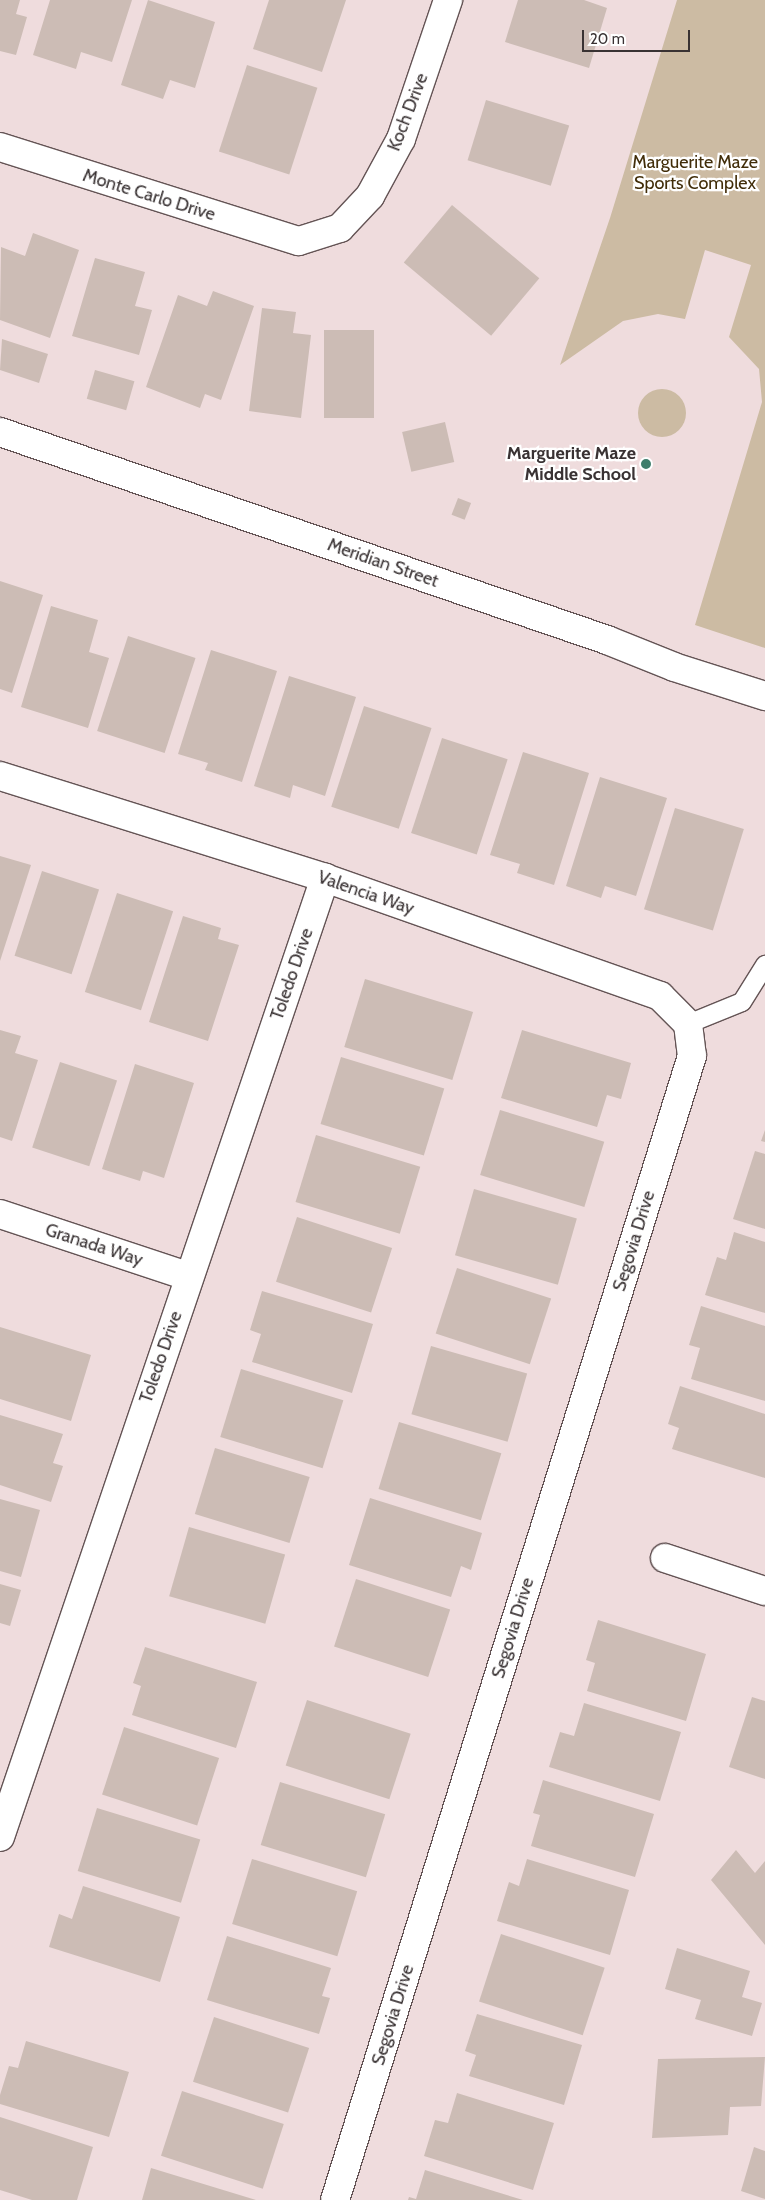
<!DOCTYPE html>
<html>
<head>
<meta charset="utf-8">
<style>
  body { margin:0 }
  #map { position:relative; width:765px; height:2200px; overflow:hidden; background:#efdcdd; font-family:Cabin,sans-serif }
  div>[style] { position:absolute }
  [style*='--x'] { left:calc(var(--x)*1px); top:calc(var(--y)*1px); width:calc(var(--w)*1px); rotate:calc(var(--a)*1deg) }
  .green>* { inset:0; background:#ccbba3 }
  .round { border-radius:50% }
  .building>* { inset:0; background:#ccbcb5; transform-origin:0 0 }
  .roads { filter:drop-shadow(1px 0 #645455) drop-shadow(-1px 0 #645455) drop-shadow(0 1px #645455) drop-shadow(0 -1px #645455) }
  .service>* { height:18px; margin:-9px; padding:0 9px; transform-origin:9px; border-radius:9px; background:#fff }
  .minor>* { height:28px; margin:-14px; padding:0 14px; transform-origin:14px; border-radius:14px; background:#fff }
  .tertiary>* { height:28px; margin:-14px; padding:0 14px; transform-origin:14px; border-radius:14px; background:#fff }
  .dots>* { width:14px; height:14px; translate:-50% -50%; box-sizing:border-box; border:2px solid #fff; border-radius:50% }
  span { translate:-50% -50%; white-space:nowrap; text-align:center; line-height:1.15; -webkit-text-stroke:4.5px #fff; paint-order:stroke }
  .street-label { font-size:18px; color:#393233 }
  .park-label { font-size:18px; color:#412d09 }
  .poi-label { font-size:18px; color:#393233; font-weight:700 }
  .right { translate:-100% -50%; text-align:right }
  .scale { position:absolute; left:582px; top:30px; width:108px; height:22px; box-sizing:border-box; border:2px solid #393233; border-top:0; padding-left:6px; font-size:15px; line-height:18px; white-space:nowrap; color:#393233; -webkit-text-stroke:4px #fff; paint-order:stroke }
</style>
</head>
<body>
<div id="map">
  <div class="green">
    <div style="clip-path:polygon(677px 0,765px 0,765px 648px,695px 625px,762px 402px,759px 369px,729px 337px,751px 265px,705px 250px,685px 319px,658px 314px,623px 321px,560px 365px,610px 218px)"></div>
    <div class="round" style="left:638px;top:389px;width:48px;height:48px"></div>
  </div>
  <div class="building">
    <div style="clip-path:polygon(0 0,20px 0,16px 14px,27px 17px,16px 55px,0 51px)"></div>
    <div style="clip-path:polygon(50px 0,132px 0,112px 62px,81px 52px,76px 69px,33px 55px)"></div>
    <div style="clip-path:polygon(148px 0,215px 22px,195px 88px,170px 80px,163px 99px,121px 85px)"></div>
    <div style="clip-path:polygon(269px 0,346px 0,322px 72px,253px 49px)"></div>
    <div style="clip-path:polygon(518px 0,584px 0,607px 8px,589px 68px,505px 42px)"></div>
    <div style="left:247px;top:65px;width:74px;height:91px;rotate:18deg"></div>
    <div style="left:486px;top:100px;width:87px;height:63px;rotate:17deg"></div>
    <div style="left:452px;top:205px;width:114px;height:75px;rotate:40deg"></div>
    <div style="clip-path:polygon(33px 233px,79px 250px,50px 338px,0 320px,1px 247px,25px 256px)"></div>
    <div style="clip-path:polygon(95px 258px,145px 272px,135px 306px,152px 310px,139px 355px,72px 336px)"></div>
    <div style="clip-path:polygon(213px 291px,254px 306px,221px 400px,205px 394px,200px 408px,146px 387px,178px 295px,207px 306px)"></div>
    <div style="clip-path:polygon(262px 308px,296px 312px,293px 333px,311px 335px,301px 418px,249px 411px)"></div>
    <div style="left:324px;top:330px;width:50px;height:88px"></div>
    <div style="clip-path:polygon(2px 339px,48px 354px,39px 383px,0 370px)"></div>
    <div style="left:95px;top:370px;width:41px;height:30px;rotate:16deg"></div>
    <div style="left:445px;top:422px;width:41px;height:44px;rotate:77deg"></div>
    <div style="left:458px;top:498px;width:14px;height:18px;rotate:21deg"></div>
    <div style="clip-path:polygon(0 581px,43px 595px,12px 693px,0 689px)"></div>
    <div style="clip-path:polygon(51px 606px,98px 620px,89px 652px,109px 658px,88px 728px,21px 707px)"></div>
    <div style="left:128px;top:636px;width:71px;height:100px;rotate:18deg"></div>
    <div style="clip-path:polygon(211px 650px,277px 671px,242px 782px,205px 770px,208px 763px,178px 754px)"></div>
    <div style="clip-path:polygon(289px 676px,356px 697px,325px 796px,293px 785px,290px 798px,254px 786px)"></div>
    <div style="left:364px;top:706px;width:71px;height:106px;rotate:18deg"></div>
    <div style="left:442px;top:738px;width:69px;height:100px;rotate:18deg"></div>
    <div style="clip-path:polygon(523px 752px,589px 773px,554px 885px,517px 873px,520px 864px,490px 855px)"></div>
    <div style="clip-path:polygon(600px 777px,667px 798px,636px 896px,605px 886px,601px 898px,566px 886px)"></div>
    <div style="left:675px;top:808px;width:72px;height:106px;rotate:17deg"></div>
    <div style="clip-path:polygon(0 856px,31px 865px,0 961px)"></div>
    <div style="left:42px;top:871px;width:60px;height:89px;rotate:18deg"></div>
    <div style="left:117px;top:893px;width:59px;height:104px;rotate:18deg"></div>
    <div style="clip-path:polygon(183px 916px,221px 928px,218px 939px,239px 945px,208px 1041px,149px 1022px)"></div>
    <div style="left:365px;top:979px;width:113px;height:71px;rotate:17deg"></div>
    <div style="clip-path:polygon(0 1030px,21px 1036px,15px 1053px,38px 1060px,12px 1141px,0 1137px)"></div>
    <div style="clip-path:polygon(522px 1030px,631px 1063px,621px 1099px,607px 1095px,597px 1127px,501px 1098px)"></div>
    <div style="left:341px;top:1057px;width:108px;height:70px;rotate:17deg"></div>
    <div style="left:60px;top:1062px;width:60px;height:90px;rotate:18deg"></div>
    <div style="clip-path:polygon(135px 1064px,194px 1083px,164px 1178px,143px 1171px,140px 1181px,102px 1169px)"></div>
    <div style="left:500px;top:1110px;width:109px;height:68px;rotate:17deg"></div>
    <div style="clip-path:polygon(765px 1130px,765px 1142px,761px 1141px)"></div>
    <div style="left:316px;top:1135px;width:109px;height:70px;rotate:17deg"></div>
    <div style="clip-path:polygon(755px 1151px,765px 1154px,765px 1229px,733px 1219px)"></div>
    <div style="left:474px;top:1189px;width:107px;height:69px;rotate:16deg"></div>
    <div style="left:297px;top:1217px;width:100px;height:68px;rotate:18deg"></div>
    <div style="clip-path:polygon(734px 1232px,765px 1242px,765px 1313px,705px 1295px,717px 1257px,726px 1260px)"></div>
    <div style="left:457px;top:1268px;width:99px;height:69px;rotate:18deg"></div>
    <div style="clip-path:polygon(262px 1291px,373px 1324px,352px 1393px,252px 1362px,261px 1334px,250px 1330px)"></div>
    <div style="clip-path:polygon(701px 1306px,765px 1326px,765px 1401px,691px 1379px,700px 1348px,689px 1345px)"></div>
    <div style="clip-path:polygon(0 1327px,91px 1355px,71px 1421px,0 1399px)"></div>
    <div style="left:431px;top:1346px;width:100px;height:71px;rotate:16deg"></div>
    <div style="left:241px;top:1369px;width:107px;height:71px;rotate:17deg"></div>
    <div style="clip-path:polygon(680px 1386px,765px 1414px,765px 1478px,672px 1449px,679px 1428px,668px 1424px)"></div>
    <div style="clip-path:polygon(0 1415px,63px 1434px,53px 1463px,63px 1466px,51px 1502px,0 1485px)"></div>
    <div style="left:399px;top:1422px;width:107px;height:70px;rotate:17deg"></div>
    <div style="left:215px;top:1448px;width:99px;height:69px;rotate:17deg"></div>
    <div style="clip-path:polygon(370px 1498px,482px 1533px,471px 1570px,461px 1566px,451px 1597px,349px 1565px)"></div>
    <div style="clip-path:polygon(0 1499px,40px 1510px,21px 1577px,0 1571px)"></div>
    <div style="left:189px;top:1527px;width:100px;height:72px;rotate:16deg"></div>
    <div style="left:356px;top:1579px;width:99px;height:71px;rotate:18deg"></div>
    <div style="clip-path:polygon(0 1584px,21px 1590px,10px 1626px,0 1623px)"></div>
    <div style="clip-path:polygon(598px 1620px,706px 1654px,686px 1721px,587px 1691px,595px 1663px,586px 1660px)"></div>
    <div style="clip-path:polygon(145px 1647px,257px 1682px,236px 1748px,132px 1715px,141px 1686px,133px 1683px)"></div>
    <div style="clip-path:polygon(752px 1697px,765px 1701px,765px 1779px,729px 1767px)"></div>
    <div style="left:307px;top:1700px;width:109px;height:69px;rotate:18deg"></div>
    <div style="clip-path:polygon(584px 1703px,681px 1732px,660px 1801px,549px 1767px,560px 1732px,574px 1736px)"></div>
    <div style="left:124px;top:1727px;width:100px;height:71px;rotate:18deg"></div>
    <div style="clip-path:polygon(543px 1780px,654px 1814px,635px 1877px,531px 1846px,540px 1815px,533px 1813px)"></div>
    <div style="left:280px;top:1782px;width:110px;height:66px;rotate:17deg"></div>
    <div style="left:97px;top:1808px;width:108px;height:66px;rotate:17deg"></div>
    <div style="clip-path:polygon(736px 1850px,755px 1873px,765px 1861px,765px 1945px,711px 1880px)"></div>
    <div style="left:252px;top:1859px;width:110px;height:68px;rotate:17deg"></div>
    <div style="clip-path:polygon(527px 1859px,629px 1890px,610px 1955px,497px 1921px,509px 1882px,519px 1886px)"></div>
    <div style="clip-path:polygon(83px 1886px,180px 1917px,160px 1982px,49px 1947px,59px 1914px,72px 1919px)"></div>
    <div style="left:501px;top:1934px;width:109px;height:71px;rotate:18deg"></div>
    <div style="clip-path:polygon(227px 1936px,331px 1968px,322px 1996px,330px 1998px,319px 2034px,207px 2000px)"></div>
    <div style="clip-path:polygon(677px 1948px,750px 1971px,742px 1997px,762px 2003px,752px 2036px,695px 2019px,701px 2000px,665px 1989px)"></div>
    <div style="clip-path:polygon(477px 2014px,582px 2045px,564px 2105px,469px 2076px,476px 2055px,465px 2051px)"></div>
    <div style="left:214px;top:2017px;width:100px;height:68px;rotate:18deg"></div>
    <div style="clip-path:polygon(26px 2041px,129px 2072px,109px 2137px,0 2104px,0 2095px,9px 2066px,18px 2068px)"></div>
    <div style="clip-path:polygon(765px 2057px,761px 2106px,730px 2107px,728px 2135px,652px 2138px,658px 2059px)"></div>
    <div style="left:182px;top:2091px;width:107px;height:68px;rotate:18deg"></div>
    <div style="clip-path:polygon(457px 2093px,554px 2123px,533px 2190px,424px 2156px,435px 2120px,448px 2123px)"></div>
    <div style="clip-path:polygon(0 2117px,93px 2147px,77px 2200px,32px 2200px,0 2190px)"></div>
    <div style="clip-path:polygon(754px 2147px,765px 2151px,765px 2199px,741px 2191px)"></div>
    <div style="clip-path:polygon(151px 2168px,256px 2200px,142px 2200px)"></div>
    <div style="clip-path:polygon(425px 2170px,523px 2200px,408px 2200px,409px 2197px,416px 2199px)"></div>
  </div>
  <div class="roads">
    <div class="service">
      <div style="--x:688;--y:1024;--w:58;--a:-22.2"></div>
      <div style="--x:742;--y:1002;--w:44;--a:-58.1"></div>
    </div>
    <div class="minor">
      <div style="--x:0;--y:147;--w:313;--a:17.5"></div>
      <div style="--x:299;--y:241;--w:43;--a:-17.6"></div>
      <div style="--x:340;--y:228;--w:44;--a:-46.8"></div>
      <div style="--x:370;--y:196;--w:65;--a:-61.5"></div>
      <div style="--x:401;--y:139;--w:147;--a:-71.3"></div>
      <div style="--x:0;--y:776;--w:341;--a:17.4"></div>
      <div style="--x:325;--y:878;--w:355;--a:19.4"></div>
      <div style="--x:660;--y:996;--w:40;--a:45"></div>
      <div style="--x:688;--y:1024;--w:32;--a:83"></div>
      <div style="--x:692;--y:1056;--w:1198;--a:107.33"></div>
      <div style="--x:0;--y:1214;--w:198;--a:18.3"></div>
      <div style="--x:665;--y:1558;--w:105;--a:18.3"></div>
      <div style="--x:0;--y:1837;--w:1013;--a:-71.28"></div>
    </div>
    <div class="tertiary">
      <div style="--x:0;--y:432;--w:642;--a:18.91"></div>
      <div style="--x:607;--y:640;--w:72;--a:21.9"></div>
      <div style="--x:674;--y:667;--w:96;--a:17.7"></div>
    </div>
  </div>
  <div class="dots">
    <div style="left:646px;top:464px;background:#3e7e6c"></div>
  </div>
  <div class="street-label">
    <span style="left:408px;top:112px;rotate:-69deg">Koch Drive</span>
    <span style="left:149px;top:195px;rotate:17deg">Monte Carlo Drive</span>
    <span style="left:383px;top:563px;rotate:19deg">Meridian Street</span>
    <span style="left:366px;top:893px;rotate:19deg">Valencia Way</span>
    <span style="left:292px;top:974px;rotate:-71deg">Toledo Drive</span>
    <span style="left:634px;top:1241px;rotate:-73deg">Segovia Drive</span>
    <span style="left:94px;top:1245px;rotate:18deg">Granada Way</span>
    <span style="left:161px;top:1357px;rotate:-71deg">Toledo Drive</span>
    <span style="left:513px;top:1628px;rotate:-73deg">Segovia Drive</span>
    <span style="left:393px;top:2015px;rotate:-73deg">Segovia Drive</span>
  </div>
  <div class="park-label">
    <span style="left:695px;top:173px">Marguerite Maze<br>Sports Complex</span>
  </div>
  <div class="poi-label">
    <span class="right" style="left:636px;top:464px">Marguerite Maze<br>Middle School</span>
  </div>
  <div class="scale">20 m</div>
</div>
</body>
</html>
